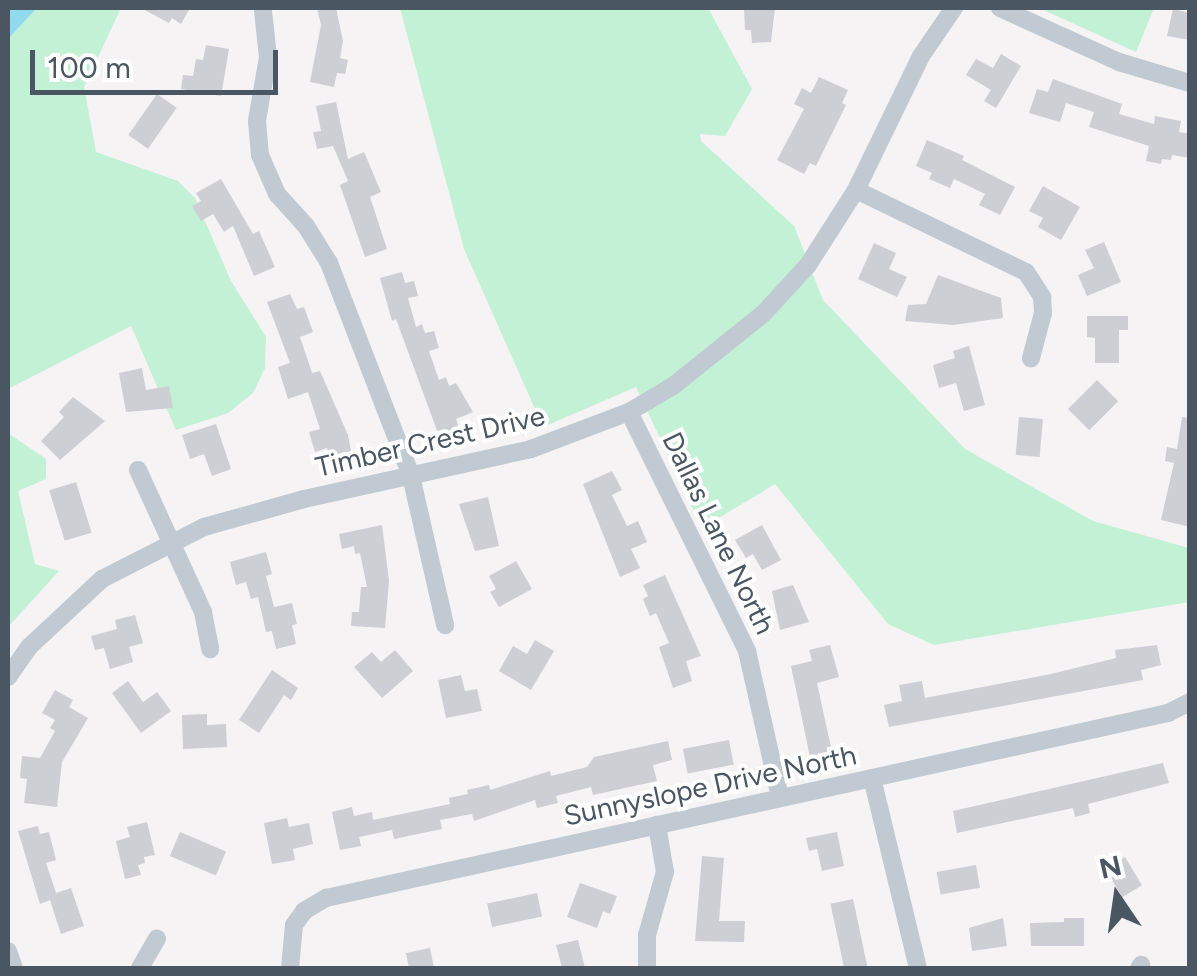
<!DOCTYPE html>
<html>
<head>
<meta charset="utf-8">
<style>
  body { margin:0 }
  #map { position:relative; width:1197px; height:976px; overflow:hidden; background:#f5f3f3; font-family:Figtree,sans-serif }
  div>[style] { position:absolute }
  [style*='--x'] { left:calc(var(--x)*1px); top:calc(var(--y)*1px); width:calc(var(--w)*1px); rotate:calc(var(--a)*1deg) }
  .green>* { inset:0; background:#c3f1d5 }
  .water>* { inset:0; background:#90daee }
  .building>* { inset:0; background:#cdcfd5; transform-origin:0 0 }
  .minor>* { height:18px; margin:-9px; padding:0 9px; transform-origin:9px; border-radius:9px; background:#c1cad2 }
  span { translate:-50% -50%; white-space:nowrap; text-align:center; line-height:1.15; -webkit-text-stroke:8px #fff; paint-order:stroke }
  .street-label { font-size:28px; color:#4a5661 }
  .frame { position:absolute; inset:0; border:10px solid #4a5661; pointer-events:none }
  .north { position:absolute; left:1067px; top:846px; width:100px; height:100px; -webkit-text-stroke:8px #fff; paint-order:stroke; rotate:347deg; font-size:28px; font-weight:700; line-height:40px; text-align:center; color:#4a5661 }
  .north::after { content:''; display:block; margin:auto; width:35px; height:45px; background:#4a5661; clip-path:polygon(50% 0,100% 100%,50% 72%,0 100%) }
  .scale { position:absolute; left:30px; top:50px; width:248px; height:45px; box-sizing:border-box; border:5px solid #4a5661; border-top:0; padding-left:12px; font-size:30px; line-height:35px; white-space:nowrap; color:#4a5661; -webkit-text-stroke:8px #fff; paint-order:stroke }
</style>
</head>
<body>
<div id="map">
  <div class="green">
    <div style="clip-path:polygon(37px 8px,121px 8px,84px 87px,96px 152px,178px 181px,195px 198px,231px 281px,266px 337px,265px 368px,253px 393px,228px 413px,176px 430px,131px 326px,8px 389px,8px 39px)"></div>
    <div style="clip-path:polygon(400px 8px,708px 8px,752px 89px,725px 136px,700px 134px,701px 141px,794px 226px,823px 300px,965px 449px,1093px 521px,1189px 548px,1189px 602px,934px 645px,888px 624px,775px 484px,702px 528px,636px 387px,543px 427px,464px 249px)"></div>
    <div style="clip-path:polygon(1039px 8px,1154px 8px,1136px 52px)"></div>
    <div style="clip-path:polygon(8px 433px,46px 459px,46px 479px,18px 491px,35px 564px,59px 571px,8px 627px)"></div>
  </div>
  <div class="water">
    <div style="clip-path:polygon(8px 8px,37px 8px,8px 39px)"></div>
  </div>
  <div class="building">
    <div style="clip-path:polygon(141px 8px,190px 8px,181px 24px,172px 18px,169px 23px)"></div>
    <div style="clip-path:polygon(317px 8px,336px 8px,343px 41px,340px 58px,348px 60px,345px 74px,337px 73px,334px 87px,310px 82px,321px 25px)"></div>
    <div style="clip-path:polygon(744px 8px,775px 8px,771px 42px,752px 43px,751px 30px,745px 30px)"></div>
    <div style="clip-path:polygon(1173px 9px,1190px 13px,1190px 40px,1167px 36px)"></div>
    <div style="clip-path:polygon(206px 45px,229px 49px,221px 96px,181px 89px,183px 75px,193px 76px,196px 59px,203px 60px)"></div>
    <div style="clip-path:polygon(1001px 54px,1021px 66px,996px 108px,984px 101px,991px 90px,966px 75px,976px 59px,993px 68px)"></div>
    <div style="clip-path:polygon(819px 77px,848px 90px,842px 103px,846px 105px,816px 166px,810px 163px,804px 174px,777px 160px,804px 109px,794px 104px,802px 88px,811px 93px)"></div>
    <div style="clip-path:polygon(1053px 79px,1122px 104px,1119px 114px,1154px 124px,1155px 116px,1181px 121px,1179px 132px,1190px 134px,1190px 158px,1172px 155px,1171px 160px,1162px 159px,1161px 164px,1146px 161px,1149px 146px,1089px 127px,1094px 112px,1066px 103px,1060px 122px,1029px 113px,1037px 89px,1048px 92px)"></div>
    <div style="left:157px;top:94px;width:24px;height:50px;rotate:35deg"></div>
    <div style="clip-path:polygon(336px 102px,348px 159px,364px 152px,381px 192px,370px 197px,387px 249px,365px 257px,340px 185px,348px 181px,333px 146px,317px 149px,313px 132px,321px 131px,316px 106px)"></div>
    <div style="clip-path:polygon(927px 140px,964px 156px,962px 160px,1015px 187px,1000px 215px,979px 205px,985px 194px,954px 179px,950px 188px,929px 179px,932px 173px,916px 166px)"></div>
    <div style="clip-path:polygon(221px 179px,253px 234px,259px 231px,275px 267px,254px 276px,233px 226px,224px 232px,213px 214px,201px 221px,192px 206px,201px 201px,196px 193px)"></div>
    <div style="clip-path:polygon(1043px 186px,1080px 207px,1061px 240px,1038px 227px,1043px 218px,1029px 211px)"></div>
    <div style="clip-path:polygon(1104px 242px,1121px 282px,1087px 296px,1078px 275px,1094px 268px,1085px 250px)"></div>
    <div style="clip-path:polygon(874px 243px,896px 253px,889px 269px,907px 277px,897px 297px,858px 279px)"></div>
    <div style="clip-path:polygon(402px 272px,405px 283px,414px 281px,418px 296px,408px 298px,416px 327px,422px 324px,425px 333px,434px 331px,439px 348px,429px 351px,439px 380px,446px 377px,449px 386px,456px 383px,473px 412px,456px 419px,459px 428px,439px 436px,396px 319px,392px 321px,380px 278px)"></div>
    <div style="clip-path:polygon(938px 275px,1001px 298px,1003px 318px,953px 325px,905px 321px,908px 305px,926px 304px)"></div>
    <div style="clip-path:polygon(290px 294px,297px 309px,304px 307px,313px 332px,300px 337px,312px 373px,320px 371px,348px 435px,351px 451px,330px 458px,327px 448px,315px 452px,309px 432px,320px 429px,308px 392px,288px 399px,278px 367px,290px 363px,267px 302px)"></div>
    <div style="clip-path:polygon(1087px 316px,1128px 316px,1128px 330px,1119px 330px,1119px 363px,1095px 363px,1095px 338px,1087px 337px)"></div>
    <div style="clip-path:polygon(969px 346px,985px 405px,964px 411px,956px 383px,939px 388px,933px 365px,955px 358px,953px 351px)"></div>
    <div style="clip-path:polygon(142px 368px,146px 390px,169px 386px,173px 408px,126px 412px,119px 373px)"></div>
    <div style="left:1097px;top:380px;width:30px;height:41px;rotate:45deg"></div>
    <div style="clip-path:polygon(73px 397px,105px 421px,60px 460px,41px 441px,64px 417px,59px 412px)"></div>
    <div style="left:1019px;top:417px;width:24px;height:38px;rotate:5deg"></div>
    <div style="clip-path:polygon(1182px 417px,1190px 418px,1190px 527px,1161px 520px,1174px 463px,1165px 461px,1167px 447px,1177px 449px)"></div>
    <div style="clip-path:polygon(216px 424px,231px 469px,212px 476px,204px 454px,190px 459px,182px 435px)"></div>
    <div style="clip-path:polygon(612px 471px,622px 490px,612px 495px,627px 526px,638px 521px,647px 542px,631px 549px,640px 568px,620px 577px,583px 484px)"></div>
    <div style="left:76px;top:482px;width:53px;height:28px;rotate:73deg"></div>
    <div style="clip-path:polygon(488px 497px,499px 546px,475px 551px,459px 504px)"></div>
    <div style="clip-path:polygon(382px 525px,389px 581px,385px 628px,351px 626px,352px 612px,359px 612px,361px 587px,367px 587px,360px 553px,355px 554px,354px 546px,342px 549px,339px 534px)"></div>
    <div style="clip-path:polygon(762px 525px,781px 560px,762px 570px,753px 554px,746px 558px,735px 540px)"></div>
    <div style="clip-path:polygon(266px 552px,272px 574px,266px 576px,274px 607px,292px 603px,297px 624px,292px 625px,296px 644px,276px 649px,272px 631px,266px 632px,258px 597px,251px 599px,246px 582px,236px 585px,230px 562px)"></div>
    <div style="clip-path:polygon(516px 561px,532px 589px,499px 607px,490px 592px,496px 589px,489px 576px)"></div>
    <div style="clip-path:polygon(665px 575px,701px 656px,686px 661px,692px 681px,673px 688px,659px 647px,669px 643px,656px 613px,650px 616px,643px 599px,648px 596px,643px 585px)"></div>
    <div style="clip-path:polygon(793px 585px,809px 622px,780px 630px,772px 591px)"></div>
    <div style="clip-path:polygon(135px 615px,143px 643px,129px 647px,133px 662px,110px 669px,104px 648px,95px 650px,91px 636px,117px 629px,115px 620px)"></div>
    <div style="clip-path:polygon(535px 640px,554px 651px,531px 690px,499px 671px,513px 646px,527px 654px)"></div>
    <div style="clip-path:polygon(830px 645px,839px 677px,817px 683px,832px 752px,810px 757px,791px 666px,812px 661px,809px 650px)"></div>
    <div style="clip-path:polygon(1157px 645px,1161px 665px,1141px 670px,1143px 680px,889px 727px,884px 705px,902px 701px,899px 685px,922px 681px,925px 698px,1051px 674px,1116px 658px,1115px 650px)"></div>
    <div style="clip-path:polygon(395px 650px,413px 671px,382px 698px,354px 667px,372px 652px,381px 662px)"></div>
    <div style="clip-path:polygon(272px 670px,298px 688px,291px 700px,284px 695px,259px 733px,239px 720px)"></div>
    <div style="clip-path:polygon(461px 675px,465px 691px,477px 689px,482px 711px,446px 718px,438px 680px)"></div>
    <div style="clip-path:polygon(128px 681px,143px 702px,157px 692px,171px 711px,141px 733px,112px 693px)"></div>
    <div style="clip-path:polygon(55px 690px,73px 700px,69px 707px,88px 718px,62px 762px,57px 807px,24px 803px,27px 779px,20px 778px,22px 756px,40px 758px,55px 731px,50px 728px,55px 720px,42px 713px)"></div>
    <div style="clip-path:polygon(207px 714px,207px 725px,226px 724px,227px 747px,183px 749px,182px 715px)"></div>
    <div style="left:729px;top:740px;width:25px;height:47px;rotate:79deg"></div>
    <div style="clip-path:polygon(668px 741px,672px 760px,653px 765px,657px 781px,593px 795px,591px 787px,556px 796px,558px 803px,537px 808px,535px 800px,474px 821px,472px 814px,440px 820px,442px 829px,394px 839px,392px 830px,359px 837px,361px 846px,340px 850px,332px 812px,352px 807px,354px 816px,372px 812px,373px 820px,450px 804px,449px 798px,468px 794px,467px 790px,489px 785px,490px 790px,550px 771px,551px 776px,587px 767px,594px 757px)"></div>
    <div style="clip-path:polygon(1163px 763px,1169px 783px,1088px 804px,1090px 813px,1075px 817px,1073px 808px,957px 833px,953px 811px)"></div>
    <div style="clip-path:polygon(287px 818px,289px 827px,309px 823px,313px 844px,293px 849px,295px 860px,272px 864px,264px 823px)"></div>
    <div style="clip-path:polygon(147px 822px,155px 855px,144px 857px,145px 863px,138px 865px,141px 875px,125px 879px,116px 841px,130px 837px,127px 827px)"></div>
    <div style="clip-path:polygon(38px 826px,40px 834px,49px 832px,56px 860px,46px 863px,56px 893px,71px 888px,84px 926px,61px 934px,50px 900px,40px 904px,18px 831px)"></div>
    <div style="left:180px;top:832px;width:50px;height:26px;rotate:23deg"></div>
    <div style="clip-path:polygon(837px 832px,844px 866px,822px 871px,817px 849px,809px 851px,806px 838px)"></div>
    <div style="clip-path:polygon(702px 856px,724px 858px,719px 921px,745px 921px,744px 942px,695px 941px)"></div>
    <div style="left:1125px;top:857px;width:33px;height:23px;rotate:59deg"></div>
    <div style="left:976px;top:865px;width:23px;height:40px;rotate:80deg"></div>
    <div style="clip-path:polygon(580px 883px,617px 896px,610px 914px,603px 911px,597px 928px,567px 917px)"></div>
    <div style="left:537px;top:893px;width:24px;height:51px;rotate:78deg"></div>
    <div style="left:853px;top:899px;width:71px;height:23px;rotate:78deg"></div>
    <div style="clip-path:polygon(1003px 918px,1007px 946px,972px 951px,969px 928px)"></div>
    <div style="clip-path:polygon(1064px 918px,1084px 918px,1084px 946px,1031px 946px,1030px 923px,1064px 922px)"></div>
    <div style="clip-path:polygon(578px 940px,585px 968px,562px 968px,556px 945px)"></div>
    <div style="clip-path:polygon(430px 948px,434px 968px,409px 968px,406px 953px)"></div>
  </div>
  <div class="minor">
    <div style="--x:1000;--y:8;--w:131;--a:24.4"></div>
    <div style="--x:1119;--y:62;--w:74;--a:16.5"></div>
    <div style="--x:263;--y:11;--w:46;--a:83.8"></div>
    <div style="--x:268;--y:57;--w:65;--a:99.8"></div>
    <div style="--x:257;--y:121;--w:34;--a:85"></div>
    <div style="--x:260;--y:155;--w:43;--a:66.4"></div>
    <div style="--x:277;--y:194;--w:43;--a:47.8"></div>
    <div style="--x:306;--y:226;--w:44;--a:58.1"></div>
    <div style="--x:329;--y:263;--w:228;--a:68.9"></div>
    <div style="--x:411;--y:476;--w:153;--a:77.1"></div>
    <div style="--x:856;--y:190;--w:189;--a:25.8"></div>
    <div style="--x:1026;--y:272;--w:30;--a:57"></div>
    <div style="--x:1042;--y:297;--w:16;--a:86"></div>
    <div style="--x:1043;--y:313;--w:47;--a:104.9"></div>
    <div style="--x:629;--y:412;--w:267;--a:63.7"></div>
    <div style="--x:747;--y:651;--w:150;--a:77.3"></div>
    <div style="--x:138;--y:470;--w:156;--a:65.4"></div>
    <div style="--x:203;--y:612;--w:38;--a:79"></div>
    <div style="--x:8;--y:677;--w:37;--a:-55"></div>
    <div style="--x:29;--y:647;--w:100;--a:-43"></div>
    <div style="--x:102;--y:579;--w:114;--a:-27"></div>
    <div style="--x:204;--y:527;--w:104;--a:-15.6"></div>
    <div style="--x:304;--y:499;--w:232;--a:-12.4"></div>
    <div style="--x:531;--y:449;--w:105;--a:-20.7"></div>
    <div style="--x:629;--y:412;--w:51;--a:-30.6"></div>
    <div style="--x:673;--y:386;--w:117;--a:-38.7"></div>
    <div style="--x:764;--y:313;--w:65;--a:-47.5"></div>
    <div style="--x:808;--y:265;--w:89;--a:-57.4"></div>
    <div style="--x:856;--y:190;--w:149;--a:-64.1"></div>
    <div style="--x:921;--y:56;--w:58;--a:-55.5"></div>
    <div style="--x:872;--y:778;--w:195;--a:76.4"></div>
    <div style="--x:8;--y:951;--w:18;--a:71"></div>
    <div style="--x:140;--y:968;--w:34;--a:-60"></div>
    <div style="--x:290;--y:968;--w:43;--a:-84.7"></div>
    <div style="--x:294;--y:925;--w:17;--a:-54"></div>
    <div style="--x:304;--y:911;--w:26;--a:-31"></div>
    <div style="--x:326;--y:898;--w:862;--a:-12.39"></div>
    <div style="--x:1168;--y:713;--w:25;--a:-27"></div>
    <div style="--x:647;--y:968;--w:33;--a:-90"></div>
    <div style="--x:647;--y:935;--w:66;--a:-74.1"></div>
    <div style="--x:665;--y:872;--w:48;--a:-99.7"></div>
    <div style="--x:1139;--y:968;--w:4;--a:-56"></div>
  </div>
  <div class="street-label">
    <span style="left:430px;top:441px;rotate:-13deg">Timber Crest Drive</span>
    <span style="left:719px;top:533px;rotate:64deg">Dallas Lane North</span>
    <span style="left:710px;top:785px;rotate:-12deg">Sunnyslope Drive North</span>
  </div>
  <div class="frame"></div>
  <div class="north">N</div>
  <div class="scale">100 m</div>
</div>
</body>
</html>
